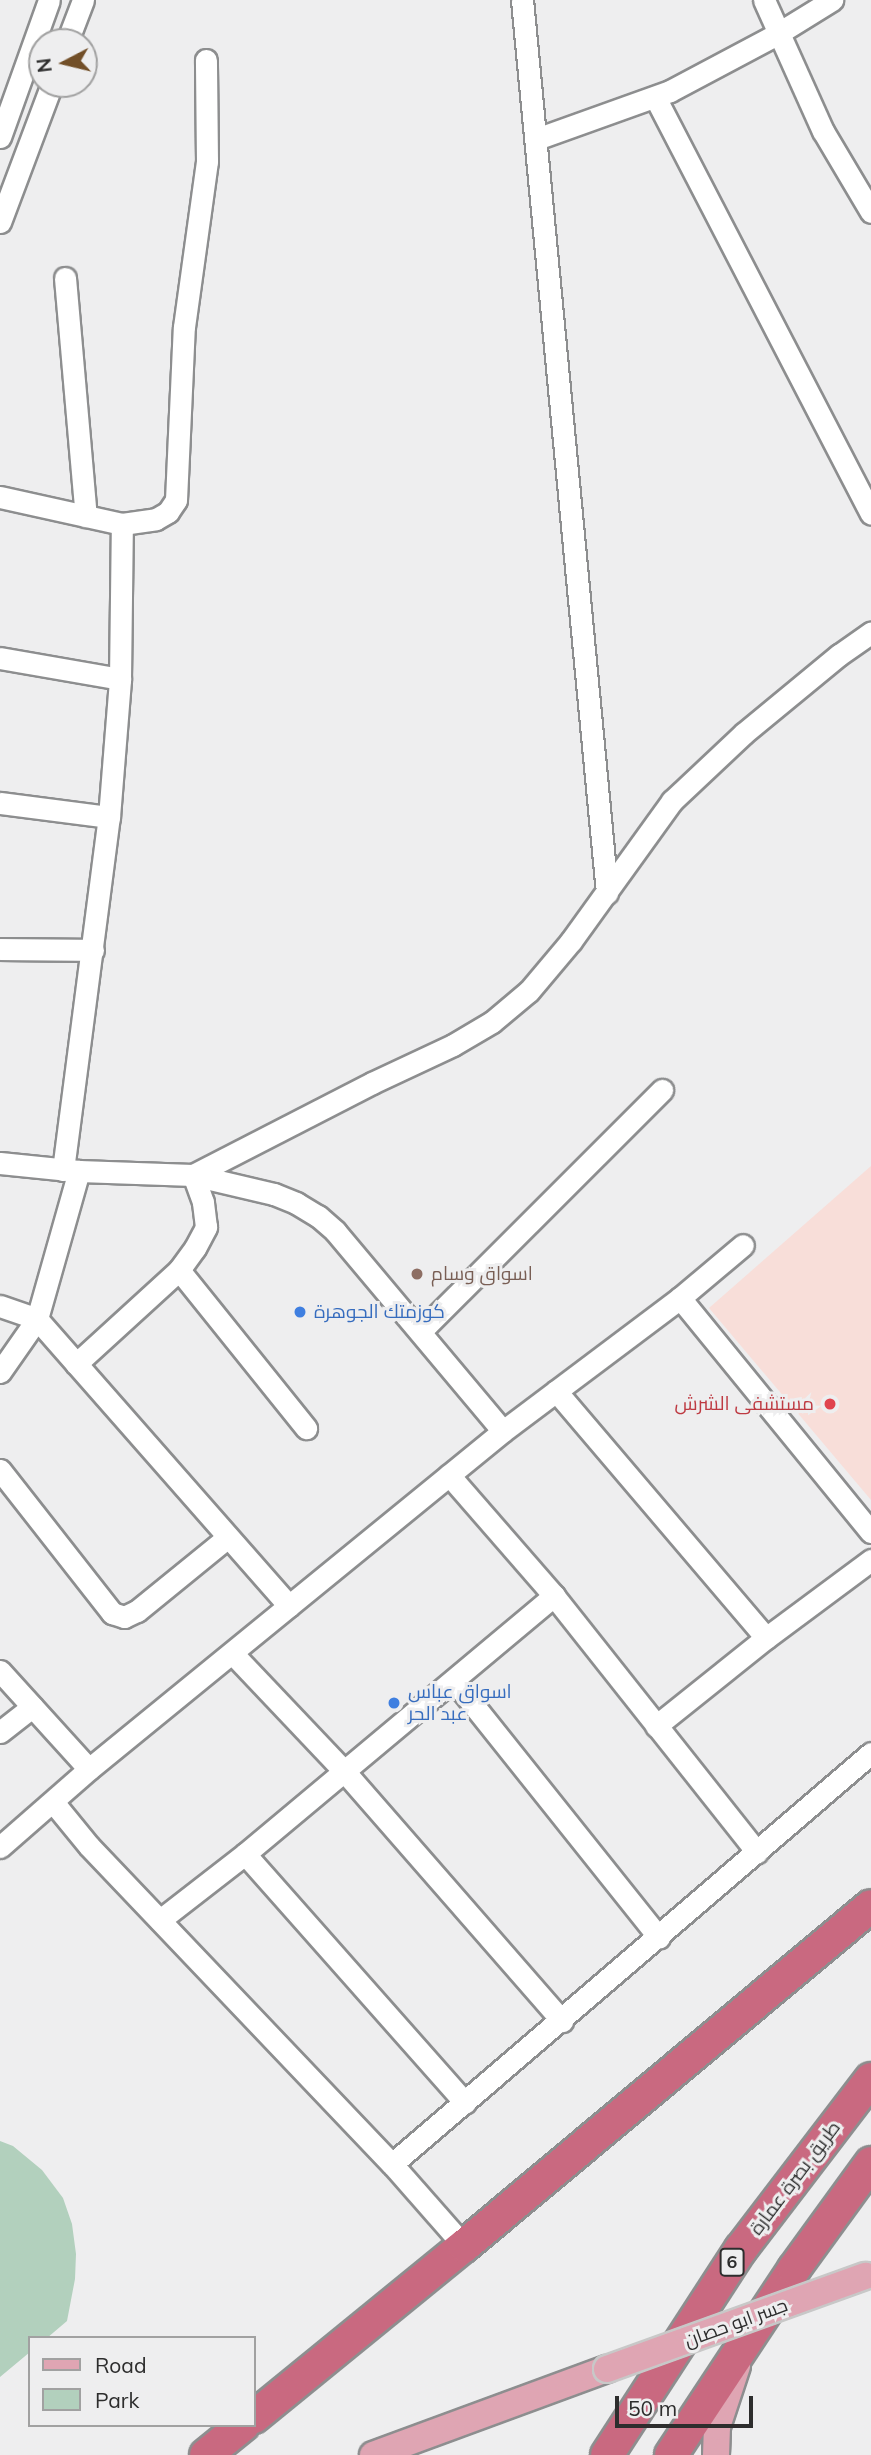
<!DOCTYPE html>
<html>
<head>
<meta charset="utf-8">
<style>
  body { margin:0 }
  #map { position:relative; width:871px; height:2455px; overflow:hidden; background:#eeeeef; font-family:Mulish,Cairo,sans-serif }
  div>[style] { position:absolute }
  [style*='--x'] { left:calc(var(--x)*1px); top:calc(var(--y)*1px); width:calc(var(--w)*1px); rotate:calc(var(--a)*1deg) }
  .medical>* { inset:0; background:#f8ded9 }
  .green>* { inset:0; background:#b2d0bd }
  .roads { filter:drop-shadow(2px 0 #8d8e8f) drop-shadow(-2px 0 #8d8e8f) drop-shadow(0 2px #8d8e8f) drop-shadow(0 -2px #8d8e8f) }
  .minor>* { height:21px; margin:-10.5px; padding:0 10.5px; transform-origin:10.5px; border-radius:10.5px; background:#fff }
  .major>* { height:26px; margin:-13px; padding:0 13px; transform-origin:13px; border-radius:13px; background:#dfa5b3 }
  .highway>* { height:32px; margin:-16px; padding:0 16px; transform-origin:16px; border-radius:16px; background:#c96980 }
  .bridges { filter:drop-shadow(2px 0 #c8c8c8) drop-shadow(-2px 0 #c8c8c8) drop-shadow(0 2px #c8c8c8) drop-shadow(0 -2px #c8c8c8) }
  .major-bridge>* { height:26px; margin:-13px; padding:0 13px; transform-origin:13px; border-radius:13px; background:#dfa5b3 }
  .dots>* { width:19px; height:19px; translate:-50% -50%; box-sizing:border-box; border:4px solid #eeeeef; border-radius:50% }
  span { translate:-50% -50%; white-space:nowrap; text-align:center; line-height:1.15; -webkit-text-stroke:6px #eeeeef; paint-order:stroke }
  .shield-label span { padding:2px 5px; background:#eeeeef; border:2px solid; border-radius:5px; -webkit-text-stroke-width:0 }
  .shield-label { font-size:18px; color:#2d2d2d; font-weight:700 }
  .education-label { font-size:19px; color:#785e54 }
  .left { translate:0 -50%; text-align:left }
  .shop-label { font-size:19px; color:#366cbe }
  .health-label { font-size:19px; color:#be3a42 }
  .right { translate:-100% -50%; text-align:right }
  .street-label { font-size:19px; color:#2d2d2d }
  .legend { position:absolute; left:28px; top:2336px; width:228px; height:91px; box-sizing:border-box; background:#eeeeef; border:2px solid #a1a1a1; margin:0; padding:9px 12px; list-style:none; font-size:21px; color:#2d2d2d }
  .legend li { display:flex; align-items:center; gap:14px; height:35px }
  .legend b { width:35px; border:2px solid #a1a1a1 }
  .north { position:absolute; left:28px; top:28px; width:70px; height:70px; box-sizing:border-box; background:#eeeeef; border:2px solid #a1a1a1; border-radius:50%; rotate:263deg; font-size:19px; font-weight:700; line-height:28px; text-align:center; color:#2d2d2d }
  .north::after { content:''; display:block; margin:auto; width:24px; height:32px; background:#724f28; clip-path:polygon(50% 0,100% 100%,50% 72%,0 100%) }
  .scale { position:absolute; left:615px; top:2396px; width:138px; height:32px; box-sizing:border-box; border:4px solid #2d2d2d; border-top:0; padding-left:9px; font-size:21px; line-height:24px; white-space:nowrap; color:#2d2d2d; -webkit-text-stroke:5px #eeeeef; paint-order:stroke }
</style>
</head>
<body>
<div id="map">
  <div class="medical">
    <div style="clip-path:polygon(871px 1166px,871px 1500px,709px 1308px)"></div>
  </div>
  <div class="green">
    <div style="clip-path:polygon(0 2141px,13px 2146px,42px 2170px,63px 2198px,72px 2224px,76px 2254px,75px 2279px,67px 2321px,47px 2338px,30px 2338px,30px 2352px,0 2377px)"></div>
  </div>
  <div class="roads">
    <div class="minor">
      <div style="--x:522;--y:0;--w:897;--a:84.56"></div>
      <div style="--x:764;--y:0;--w:144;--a:65.8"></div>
      <div style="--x:823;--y:131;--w:94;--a:59.3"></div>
      <div style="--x:67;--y:42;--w:45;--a:-69.1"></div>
      <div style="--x:655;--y:97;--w:469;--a:62.6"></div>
      <div style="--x:0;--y:137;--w:145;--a:-70.3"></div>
      <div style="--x:536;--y:139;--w:142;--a:-19.7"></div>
      <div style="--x:670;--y:91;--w:121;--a:-28"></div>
      <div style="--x:777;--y:34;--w:65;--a:-31.7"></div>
      <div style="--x:0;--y:222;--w:147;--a:-69.4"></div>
      <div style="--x:65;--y:278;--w:239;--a:85"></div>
      <div style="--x:0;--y:497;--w:125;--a:12.5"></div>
      <div style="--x:122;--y:524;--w:34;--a:-8"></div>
      <div style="--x:156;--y:519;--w:14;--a:-30"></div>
      <div style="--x:168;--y:512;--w:14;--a:-56"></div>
      <div style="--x:176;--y:500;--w:173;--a:-87.4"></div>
      <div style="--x:184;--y:327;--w:168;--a:-82.1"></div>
      <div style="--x:207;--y:161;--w:101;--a:-90.6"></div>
      <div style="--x:0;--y:658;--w:122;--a:9.9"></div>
      <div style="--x:0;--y:803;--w:110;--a:7.3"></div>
      <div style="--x:0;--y:949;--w:93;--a:0.6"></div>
      <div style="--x:0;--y:1163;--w:79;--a:5.8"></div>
      <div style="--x:79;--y:1171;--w:114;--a:2"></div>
      <div style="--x:193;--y:1175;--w:83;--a:13.2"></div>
      <div style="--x:274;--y:1194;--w:24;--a:22"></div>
      <div style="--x:296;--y:1203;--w:26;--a:31"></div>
      <div style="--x:318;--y:1216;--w:23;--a:41"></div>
      <div style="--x:335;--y:1231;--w:261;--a:50"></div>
      <div style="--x:63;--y:1170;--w:356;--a:-82.6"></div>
      <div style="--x:109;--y:817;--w:138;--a:-85.4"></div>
      <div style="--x:120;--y:679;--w:155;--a:-89.3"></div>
      <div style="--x:179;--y:1270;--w:203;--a:51.2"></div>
      <div style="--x:680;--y:1298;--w:302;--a:50.8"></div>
      <div style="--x:0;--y:1306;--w:39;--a:19"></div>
      <div style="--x:37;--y:1319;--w:382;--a:48.7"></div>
      <div style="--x:421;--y:1331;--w:341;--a:-45"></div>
      <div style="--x:76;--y:1364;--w:139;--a:-42.4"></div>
      <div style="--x:179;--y:1270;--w:27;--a:-54"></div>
      <div style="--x:195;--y:1248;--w:24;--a:-62"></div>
      <div style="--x:206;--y:1227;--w:25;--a:-97"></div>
      <div style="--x:203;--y:1202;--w:29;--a:-110"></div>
      <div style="--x:193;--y:1175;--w:201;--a:-27.2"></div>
      <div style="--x:372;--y:1083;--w:89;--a:-25.1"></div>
      <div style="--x:453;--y:1045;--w:45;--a:-30.5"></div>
      <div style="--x:492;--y:1022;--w:48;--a:-40"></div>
      <div style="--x:529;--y:991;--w:65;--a:-50"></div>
      <div style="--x:571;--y:941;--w:173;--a:-54.2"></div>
      <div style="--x:672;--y:801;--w:98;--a:-43.3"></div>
      <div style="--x:743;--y:734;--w:124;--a:-39.5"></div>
      <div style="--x:839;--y:655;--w:39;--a:-35"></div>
      <div style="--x:0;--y:1372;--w:65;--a:-55.1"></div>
      <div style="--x:37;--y:1319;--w:154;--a:-74.2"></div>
      <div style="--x:556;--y:1391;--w:324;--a:49.6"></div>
      <div style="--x:0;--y:1470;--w:182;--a:51.9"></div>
      <div style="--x:112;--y:1613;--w:13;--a:18"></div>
      <div style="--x:124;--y:1617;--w:14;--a:-25"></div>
      <div style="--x:137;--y:1611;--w:117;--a:-39.1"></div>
      <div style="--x:449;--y:1475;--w:160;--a:49"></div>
      <div style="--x:554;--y:1596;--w:327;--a:51.6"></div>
      <div style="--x:233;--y:1654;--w:161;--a:46.5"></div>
      <div style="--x:344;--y:1771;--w:332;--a:48.9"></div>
      <div style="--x:0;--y:1671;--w:132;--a:47.8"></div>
      <div style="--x:455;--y:1682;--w:327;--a:51.4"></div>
      <div style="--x:656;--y:1726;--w:141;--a:-38.7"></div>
      <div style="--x:766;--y:1638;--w:131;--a:-36.6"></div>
      <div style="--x:0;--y:1732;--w:41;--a:-38"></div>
      <div style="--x:53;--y:1802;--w:57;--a:50.7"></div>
      <div style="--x:89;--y:1846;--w:439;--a:46.4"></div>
      <div style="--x:392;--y:2164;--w:109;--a:48.7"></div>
      <div style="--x:0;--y:1847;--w:118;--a:-41.2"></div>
      <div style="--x:89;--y:1769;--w:534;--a:-39.23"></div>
      <div style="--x:503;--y:1431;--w:221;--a:-36.9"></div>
      <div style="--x:680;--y:1298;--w:82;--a:-40.1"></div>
      <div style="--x:245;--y:1854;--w:332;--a:48.5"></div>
      <div style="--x:160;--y:1920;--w:108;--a:-37.8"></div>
      <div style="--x:245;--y:1854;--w:403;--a:-39.9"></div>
      <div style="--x:392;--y:2164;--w:631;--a:-40.63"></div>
    </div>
    <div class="major">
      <div style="--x:373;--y:2455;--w:249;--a:-20.2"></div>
      <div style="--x:716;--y:2455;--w:28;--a:-88"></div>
      <div style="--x:717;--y:2427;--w:64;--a:-71.8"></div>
    </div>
    <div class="highway">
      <div style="--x:254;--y:2417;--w:271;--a:-39.2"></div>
      <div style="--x:464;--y:2246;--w:530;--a:-39.87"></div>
      <div style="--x:206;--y:2455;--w:48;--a:-39"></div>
      <div style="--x:607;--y:2455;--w:246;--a:-57"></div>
      <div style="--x:741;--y:2249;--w:214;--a:-52.6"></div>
      <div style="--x:671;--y:2455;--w:223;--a:-56.5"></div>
      <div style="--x:794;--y:2269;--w:131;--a:-54"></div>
    </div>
  </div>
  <div class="bridges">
    <div class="major-bridge">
      <div style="--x:607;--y:2369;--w:275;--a:-19.8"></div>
    </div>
  </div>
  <div class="dots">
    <div style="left:417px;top:1274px;background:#8d6e63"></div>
    <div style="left:300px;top:1312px;background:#3f7fe0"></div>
    <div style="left:830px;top:1404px;background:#e0444e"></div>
    <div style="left:394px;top:1703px;background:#3f7fe0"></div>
  </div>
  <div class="shield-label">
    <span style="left:732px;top:2262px">6</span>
  </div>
  <div class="education-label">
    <span class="left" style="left:431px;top:1274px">اسواق وسام</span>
  </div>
  <div class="shop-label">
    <span class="left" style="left:314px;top:1312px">كوزمتك الجوهرة</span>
    <span class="left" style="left:408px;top:1703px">اسواق عباس<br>عبد الحر</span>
  </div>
  <div class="health-label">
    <span class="right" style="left:814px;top:1404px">مستشفى الشرش</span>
  </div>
  <div class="street-label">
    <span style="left:795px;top:2178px;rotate:-53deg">طريق بصرة عمارة</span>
    <span style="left:736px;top:2323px;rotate:-20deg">جسر ابو حصان</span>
  </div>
  <ul class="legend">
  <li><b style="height:9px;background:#dfa5b3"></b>Road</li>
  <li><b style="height:19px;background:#b2d0bd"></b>Park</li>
  </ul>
  <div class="north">N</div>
  <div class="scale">50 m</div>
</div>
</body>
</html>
